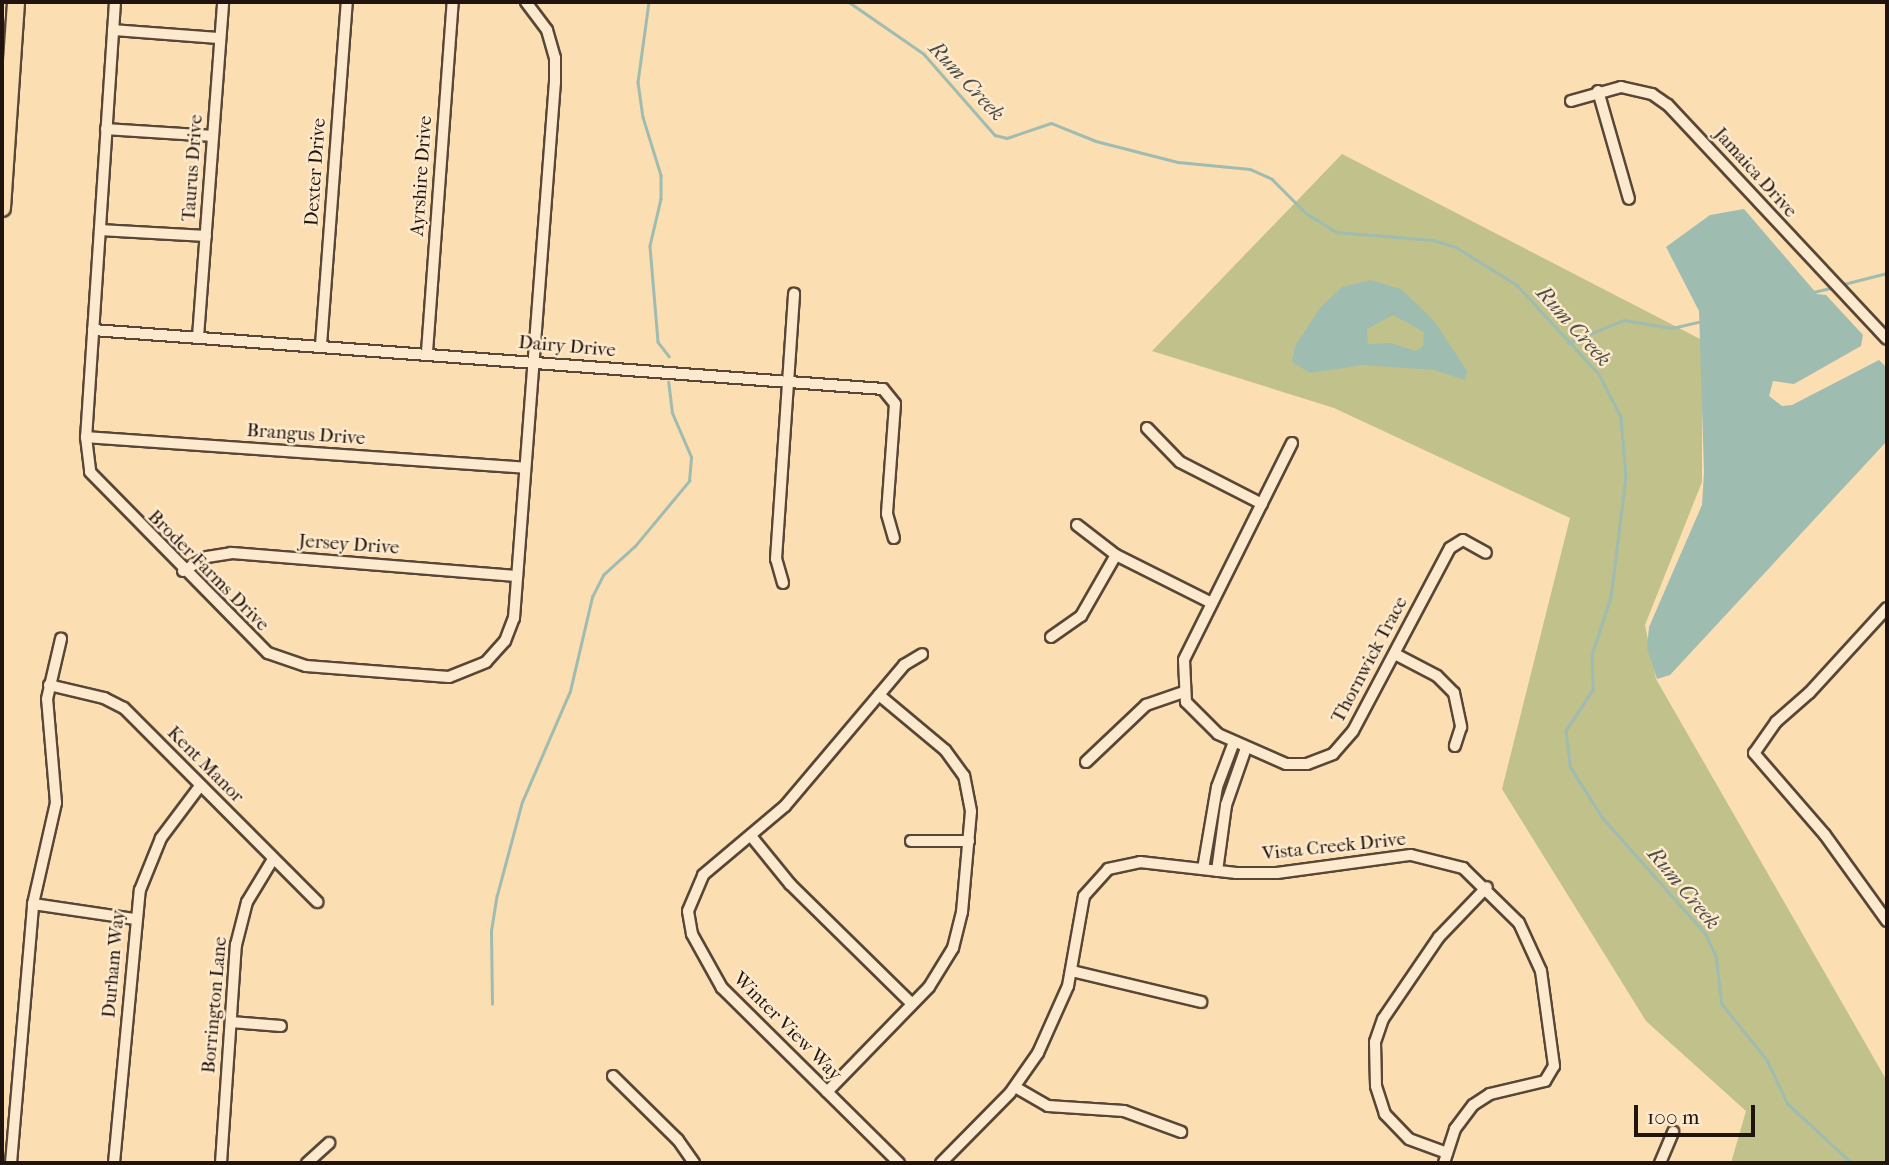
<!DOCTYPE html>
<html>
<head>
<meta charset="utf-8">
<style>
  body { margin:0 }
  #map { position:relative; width:1889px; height:1165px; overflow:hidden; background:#fcdeb3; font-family:"IM FELL French Canon",serif }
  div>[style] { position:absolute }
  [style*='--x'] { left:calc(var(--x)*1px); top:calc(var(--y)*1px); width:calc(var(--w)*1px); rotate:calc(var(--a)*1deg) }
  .green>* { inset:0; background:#c1c18b }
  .water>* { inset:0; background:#9fbcb1 }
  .stream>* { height:2.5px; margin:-1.25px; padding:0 1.25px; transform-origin:1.25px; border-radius:1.25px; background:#9fbcb1 }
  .roads { filter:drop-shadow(2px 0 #584636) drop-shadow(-2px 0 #584636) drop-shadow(0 2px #584636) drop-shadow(0 -2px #584636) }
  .minor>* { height:10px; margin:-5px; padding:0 5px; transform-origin:5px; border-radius:5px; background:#fdeace }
  .highway>* { height:16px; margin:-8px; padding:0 8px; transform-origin:8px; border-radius:8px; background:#fcdeb3 }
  span { translate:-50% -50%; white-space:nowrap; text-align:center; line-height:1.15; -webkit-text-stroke:5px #fdeace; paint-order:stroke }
  .street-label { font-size:19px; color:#21130d }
  .water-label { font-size:21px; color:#4d4e46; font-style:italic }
  .frame { position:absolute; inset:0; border:4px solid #21130d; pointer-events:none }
  .scale { position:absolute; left:1634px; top:1105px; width:121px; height:32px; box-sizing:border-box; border:4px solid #21130d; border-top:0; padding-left:9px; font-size:21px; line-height:24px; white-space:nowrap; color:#21130d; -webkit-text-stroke:5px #fdeace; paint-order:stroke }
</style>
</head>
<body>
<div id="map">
  <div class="green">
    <div style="clip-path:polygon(1342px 154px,1702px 340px,1702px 482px,1645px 625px,1656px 679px,1887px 1081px,1887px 1163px,1731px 1163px,1746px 1111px,1646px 1021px,1502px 789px,1570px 518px,1334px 408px,1152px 351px)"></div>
  </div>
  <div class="water">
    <div style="clip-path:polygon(1744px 209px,1817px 294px,1826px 295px,1863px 335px,1861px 346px,1794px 384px,1773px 381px,1769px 396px,1782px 406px,1792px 405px,1879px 360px,1887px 368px,1887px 441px,1670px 675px,1657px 679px,1647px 648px,1649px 627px,1702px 505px,1704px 472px,1699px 311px,1666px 247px,1710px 215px)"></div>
    <div style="clip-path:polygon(evenodd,1371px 280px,1401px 289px,1435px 322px,1467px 371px,1465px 380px,1434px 370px,1363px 365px,1310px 373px,1292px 362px,1295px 346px,1320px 308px,1342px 287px,1371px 280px,1393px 315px,1424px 332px,1423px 346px,1416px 351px,1391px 343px,1368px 344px,1367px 329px,1393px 315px)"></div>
  </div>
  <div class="stream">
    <div style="--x:649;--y:2;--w:81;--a:97.8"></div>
    <div style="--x:638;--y:82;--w:35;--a:82"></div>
    <div style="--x:643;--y:117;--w:61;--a:72.8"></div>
    <div style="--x:661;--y:175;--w:24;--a:90"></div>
    <div style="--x:661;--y:199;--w:48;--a:103.2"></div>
    <div style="--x:650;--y:246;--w:96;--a:85.2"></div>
    <div style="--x:658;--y:342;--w:18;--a:52"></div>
    <div style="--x:849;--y:2;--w:91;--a:34.7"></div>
    <div style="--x:924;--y:54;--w:108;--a:48.8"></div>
    <div style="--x:995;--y:135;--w:12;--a:14"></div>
    <div style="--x:1007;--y:138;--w:46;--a:-18.8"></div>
    <div style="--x:1051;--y:123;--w:48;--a:21.8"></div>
    <div style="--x:1096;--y:141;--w:85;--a:14.4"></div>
    <div style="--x:1178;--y:162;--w:72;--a:5.6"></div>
    <div style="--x:1250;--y:169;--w:24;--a:24"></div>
    <div style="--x:1272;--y:179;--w:48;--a:45"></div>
    <div style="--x:1306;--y:213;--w:36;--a:32"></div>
    <div style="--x:1336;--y:232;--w:97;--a:4.7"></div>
    <div style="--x:1433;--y:240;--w:24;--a:17"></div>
    <div style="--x:1456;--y:247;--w:72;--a:31.9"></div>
    <div style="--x:1517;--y:285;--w:121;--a:47.3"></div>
    <div style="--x:1599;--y:374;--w:48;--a:62.9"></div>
    <div style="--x:1621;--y:417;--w:60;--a:85.2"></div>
    <div style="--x:1626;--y:477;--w:121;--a:97.1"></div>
    <div style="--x:1611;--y:597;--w:61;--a:108.1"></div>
    <div style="--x:1592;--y:655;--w:35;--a:88"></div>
    <div style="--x:1593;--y:690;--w:49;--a:123.4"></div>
    <div style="--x:1566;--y:731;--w:35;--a:83"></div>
    <div style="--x:1570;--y:766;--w:60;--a:57.9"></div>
    <div style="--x:1602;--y:817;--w:157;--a:48.4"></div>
    <div style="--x:1706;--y:934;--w:24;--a:66"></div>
    <div style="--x:1716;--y:956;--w:48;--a:82.9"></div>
    <div style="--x:1722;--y:1004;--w:72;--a:51.2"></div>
    <div style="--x:1767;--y:1060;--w:49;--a:64.5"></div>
    <div style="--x:1788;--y:1104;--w:87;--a:42.7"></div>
    <div style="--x:1840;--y:285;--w:49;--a:-14.3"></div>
    <div style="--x:1813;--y:292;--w:22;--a:-13"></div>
    <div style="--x:1568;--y:343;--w:61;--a:-22.3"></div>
    <div style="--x:1624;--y:320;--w:49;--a:9.5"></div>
    <div style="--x:1672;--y:328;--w:31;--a:-13"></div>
    <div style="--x:492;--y:1004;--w:73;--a:-90.8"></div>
    <div style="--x:491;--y:931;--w:36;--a:-81"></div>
    <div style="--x:497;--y:895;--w:96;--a:-75"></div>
    <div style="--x:522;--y:802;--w:121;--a:-66.6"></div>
    <div style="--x:570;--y:691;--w:97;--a:-76.8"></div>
    <div style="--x:592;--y:597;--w:25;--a:-63"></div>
    <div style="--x:603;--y:575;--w:43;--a:-42.2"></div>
    <div style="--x:635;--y:546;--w:85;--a:-50.3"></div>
    <div style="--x:689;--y:481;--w:24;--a:-85"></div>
    <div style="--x:691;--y:457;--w:48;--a:-113.4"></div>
    <div style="--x:672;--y:413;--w:31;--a:-97"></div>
  </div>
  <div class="roads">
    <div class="minor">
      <div style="--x:115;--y:2;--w:436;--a:93.8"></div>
      <div style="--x:86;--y:437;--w:35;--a:83"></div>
      <div style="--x:90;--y:472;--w:254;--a:45.5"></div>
      <div style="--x:268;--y:653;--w:40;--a:18.9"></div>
      <div style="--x:306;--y:666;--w:143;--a:4.4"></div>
      <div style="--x:449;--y:677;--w:40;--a:-22"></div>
      <div style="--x:486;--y:662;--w:28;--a:-48"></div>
      <div style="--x:505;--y:641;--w:25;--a:-69"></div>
      <div style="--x:514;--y:618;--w:538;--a:-85.63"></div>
      <div style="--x:555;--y:82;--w:24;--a:-90"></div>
      <div style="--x:555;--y:58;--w:29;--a:-106"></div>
      <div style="--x:547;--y:30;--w:35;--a:-127"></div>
      <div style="--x:113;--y:30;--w:107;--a:4.3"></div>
      <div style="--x:1598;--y:91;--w:112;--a:74"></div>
      <div style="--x:1571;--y:101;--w:52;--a:-15.6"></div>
      <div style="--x:1621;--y:87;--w:32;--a:13"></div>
      <div style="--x:1652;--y:94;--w:19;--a:35"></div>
      <div style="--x:1668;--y:105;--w:320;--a:46.9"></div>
      <div style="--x:106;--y:129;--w:107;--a:3.7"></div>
      <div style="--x:100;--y:230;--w:106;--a:3.2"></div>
      <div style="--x:93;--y:330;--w:792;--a:4.27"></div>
      <div style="--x:883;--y:389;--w:19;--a:51"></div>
      <div style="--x:895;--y:404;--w:110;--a:94.2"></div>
      <div style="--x:887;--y:514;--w:25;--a:74"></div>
      <div style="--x:198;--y:337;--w:336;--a:-85.7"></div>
      <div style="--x:321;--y:345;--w:344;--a:-85.7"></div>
      <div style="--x:427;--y:352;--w:351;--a:-85.8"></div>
      <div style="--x:1147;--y:428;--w:47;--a:45.9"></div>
      <div style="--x:1180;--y:462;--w:92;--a:27.1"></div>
      <div style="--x:86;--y:437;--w:439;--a:4"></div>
      <div style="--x:1292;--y:443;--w:242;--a:116.5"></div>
      <div style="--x:1184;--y:660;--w:42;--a:87.3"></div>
      <div style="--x:1186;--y:702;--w:45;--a:45"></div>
      <div style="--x:1218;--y:734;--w:74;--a:23.8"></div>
      <div style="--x:1286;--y:764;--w:21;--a:0"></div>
      <div style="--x:1307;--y:764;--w:28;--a:-21"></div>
      <div style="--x:1333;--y:754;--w:30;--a:-49"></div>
      <div style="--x:1353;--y:731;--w:207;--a:-62.1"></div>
      <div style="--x:1450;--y:548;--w:15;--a:-32"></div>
      <div style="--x:1463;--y:540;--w:26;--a:29"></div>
      <div style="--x:1077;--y:525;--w:49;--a:37.6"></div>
      <div style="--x:1116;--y:555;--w:107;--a:26.6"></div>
      <div style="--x:183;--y:571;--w:28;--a:-30"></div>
      <div style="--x:207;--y:557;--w:24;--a:-9"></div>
      <div style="--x:231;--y:553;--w:287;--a:4.6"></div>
      <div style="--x:783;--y:583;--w:25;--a:-106"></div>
      <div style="--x:776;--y:559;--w:266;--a:-86.1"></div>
      <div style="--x:1887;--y:608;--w:115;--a:132.5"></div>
      <div style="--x:1809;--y:693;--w:44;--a:138.7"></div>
      <div style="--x:1776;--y:722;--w:38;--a:125"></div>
      <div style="--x:1754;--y:753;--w:108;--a:49.1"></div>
      <div style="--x:1825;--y:835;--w:106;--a:54.2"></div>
      <div style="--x:1051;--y:637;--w:37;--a:-35"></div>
      <div style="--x:1081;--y:616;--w:70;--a:-60.2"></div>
      <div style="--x:1395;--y:654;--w:47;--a:27.6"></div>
      <div style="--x:1437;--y:676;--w:24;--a:45"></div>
      <div style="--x:1454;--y:693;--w:35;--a:78"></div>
      <div style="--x:1461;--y:727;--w:20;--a:108"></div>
      <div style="--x:49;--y:685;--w:57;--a:13.3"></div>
      <div style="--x:104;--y:698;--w:22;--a:27"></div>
      <div style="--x:124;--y:708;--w:274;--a:45.1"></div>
      <div style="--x:1086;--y:762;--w:83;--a:-43.5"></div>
      <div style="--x:1146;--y:705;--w:39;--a:-19"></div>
      <div style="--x:751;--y:836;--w:62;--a:50.9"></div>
      <div style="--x:790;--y:884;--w:171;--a:44.5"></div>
      <div style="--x:911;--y:841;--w:58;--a:0"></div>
      <div style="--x:1203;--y:869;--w:83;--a:-80.3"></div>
      <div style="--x:1217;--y:787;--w:48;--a:-69.3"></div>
      <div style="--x:1217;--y:871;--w:67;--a:-82.2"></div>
      <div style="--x:1226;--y:805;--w:60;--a:-70.7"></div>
      <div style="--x:33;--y:904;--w:102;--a:8.4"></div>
      <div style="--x:1072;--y:971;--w:133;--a:13.5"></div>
      <div style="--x:231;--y:1022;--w:50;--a:4.6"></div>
      <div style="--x:613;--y:1076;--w:91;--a:44.6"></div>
      <div style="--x:678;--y:1140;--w:28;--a:55"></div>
      <div style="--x:1015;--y:1087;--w:38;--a:30"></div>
      <div style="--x:1048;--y:1106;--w:76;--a:3.8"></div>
      <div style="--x:1124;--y:1111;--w:61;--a:20.2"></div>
      <div style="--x:827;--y:1092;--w:146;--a:-45.8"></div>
      <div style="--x:929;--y:987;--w:46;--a:-58.4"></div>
      <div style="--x:953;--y:948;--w:37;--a:-76"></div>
      <div style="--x:962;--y:912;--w:101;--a:-84.9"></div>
      <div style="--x:971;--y:811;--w:36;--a:-101"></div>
      <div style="--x:964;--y:776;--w:32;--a:-126"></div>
      <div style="--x:945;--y:750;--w:86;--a:-140.2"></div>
      <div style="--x:1447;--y:1153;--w:40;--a:-159.8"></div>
      <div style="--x:1409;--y:1139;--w:35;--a:-134"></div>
      <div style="--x:1385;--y:1114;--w:29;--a:-108"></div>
      <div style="--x:1376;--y:1086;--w:44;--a:-91.3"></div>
      <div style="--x:1375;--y:1042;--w:24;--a:-71"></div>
      <div style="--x:1383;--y:1019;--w:99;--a:-55.7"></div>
      <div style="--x:1439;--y:937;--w:69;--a:-46.2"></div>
      <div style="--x:11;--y:1163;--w:260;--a:-85.1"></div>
      <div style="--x:33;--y:904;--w:104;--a:-77.2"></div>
      <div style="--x:56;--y:803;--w:104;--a:-94.9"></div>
      <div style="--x:47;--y:699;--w:62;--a:-76.9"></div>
      <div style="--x:114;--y:1163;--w:274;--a:-84.6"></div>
      <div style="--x:140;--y:890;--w:56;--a:-68"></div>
      <div style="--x:161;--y:838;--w:65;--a:-53.1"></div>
      <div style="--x:221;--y:1163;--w:219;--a:-86.1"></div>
      <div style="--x:236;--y:945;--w:44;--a:-75.7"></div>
      <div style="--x:247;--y:902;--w:50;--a:-58.8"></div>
      <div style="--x:307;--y:1163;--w:30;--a:-42"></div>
      <div style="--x:899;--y:1163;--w:249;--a:-135.3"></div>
      <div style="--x:722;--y:988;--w:62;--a:-119.1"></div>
      <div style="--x:692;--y:934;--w:23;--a:-100"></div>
      <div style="--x:688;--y:911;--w:39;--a:-67"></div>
      <div style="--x:703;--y:875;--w:107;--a:-40.1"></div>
      <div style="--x:785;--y:806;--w:185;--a:-49.8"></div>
      <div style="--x:904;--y:665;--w:21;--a:-31"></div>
      <div style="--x:941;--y:1163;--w:98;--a:-45.4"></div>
      <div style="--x:1010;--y:1093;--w:49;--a:-55"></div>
      <div style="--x:1038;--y:1053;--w:73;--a:-65.9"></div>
      <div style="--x:1068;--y:986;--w:91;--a:-79.9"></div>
      <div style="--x:1084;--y:896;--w:36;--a:-48"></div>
      <div style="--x:1108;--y:869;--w:33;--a:-12"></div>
      <div style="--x:1140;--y:862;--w:97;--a:6.5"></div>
      <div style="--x:1236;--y:873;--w:41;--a:0"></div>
      <div style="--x:1277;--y:873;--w:135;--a:-7.7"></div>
      <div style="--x:1411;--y:855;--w:54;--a:14"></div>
      <div style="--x:1463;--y:868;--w:78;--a:44.5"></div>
      <div style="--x:1519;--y:923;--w:53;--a:65.4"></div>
      <div style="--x:1541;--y:971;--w:96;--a:82.2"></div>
      <div style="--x:1554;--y:1066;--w:17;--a:121"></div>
      <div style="--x:1545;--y:1081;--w:57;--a:166.7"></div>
      <div style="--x:1490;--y:1094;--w:20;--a:147"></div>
      <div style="--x:1473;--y:1105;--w:30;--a:127"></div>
      <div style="--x:1455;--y:1129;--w:36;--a:108"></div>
      <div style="--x:1660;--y:1163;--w:34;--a:-67"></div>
    </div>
    <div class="highway">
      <div style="--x:2;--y:208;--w:206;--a:-86.1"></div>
    </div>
  </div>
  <div class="street-label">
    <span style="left:193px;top:168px;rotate:-86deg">Taurus Drive</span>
    <span style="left:316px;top:172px;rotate:-86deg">Dexter Drive</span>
    <span style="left:1755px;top:173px;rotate:48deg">Jamaica Drive</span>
    <span style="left:422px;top:176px;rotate:-86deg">Ayrshire Drive</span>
    <span style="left:567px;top:347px;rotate:5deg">Dairy Drive</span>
    <span style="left:306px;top:435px;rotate:4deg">Brangus Drive</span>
    <span style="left:349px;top:545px;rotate:4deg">Jersey Drive</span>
    <span style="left:208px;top:571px;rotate:45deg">Broder Farms Drive</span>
    <span style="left:1370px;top:660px;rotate:-62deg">Thornwick Trace</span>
    <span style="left:205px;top:765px;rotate:45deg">Kent Manor</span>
    <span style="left:1334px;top:847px;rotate:-6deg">Vista Creek Drive</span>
    <span style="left:114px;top:964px;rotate:-85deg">Durham Way</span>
    <span style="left:215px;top:1005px;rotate:-85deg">Borrington Lane</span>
    <span style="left:787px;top:1027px;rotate:45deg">Winter View Way</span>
  </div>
  <div class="water-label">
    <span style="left:967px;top:81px;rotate:47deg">Rum Creek</span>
    <span style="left:1574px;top:326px;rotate:48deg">Rum Creek</span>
    <span style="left:1684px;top:888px;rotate:50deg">Rum Creek</span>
  </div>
  <div class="frame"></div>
  <div class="scale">100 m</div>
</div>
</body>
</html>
